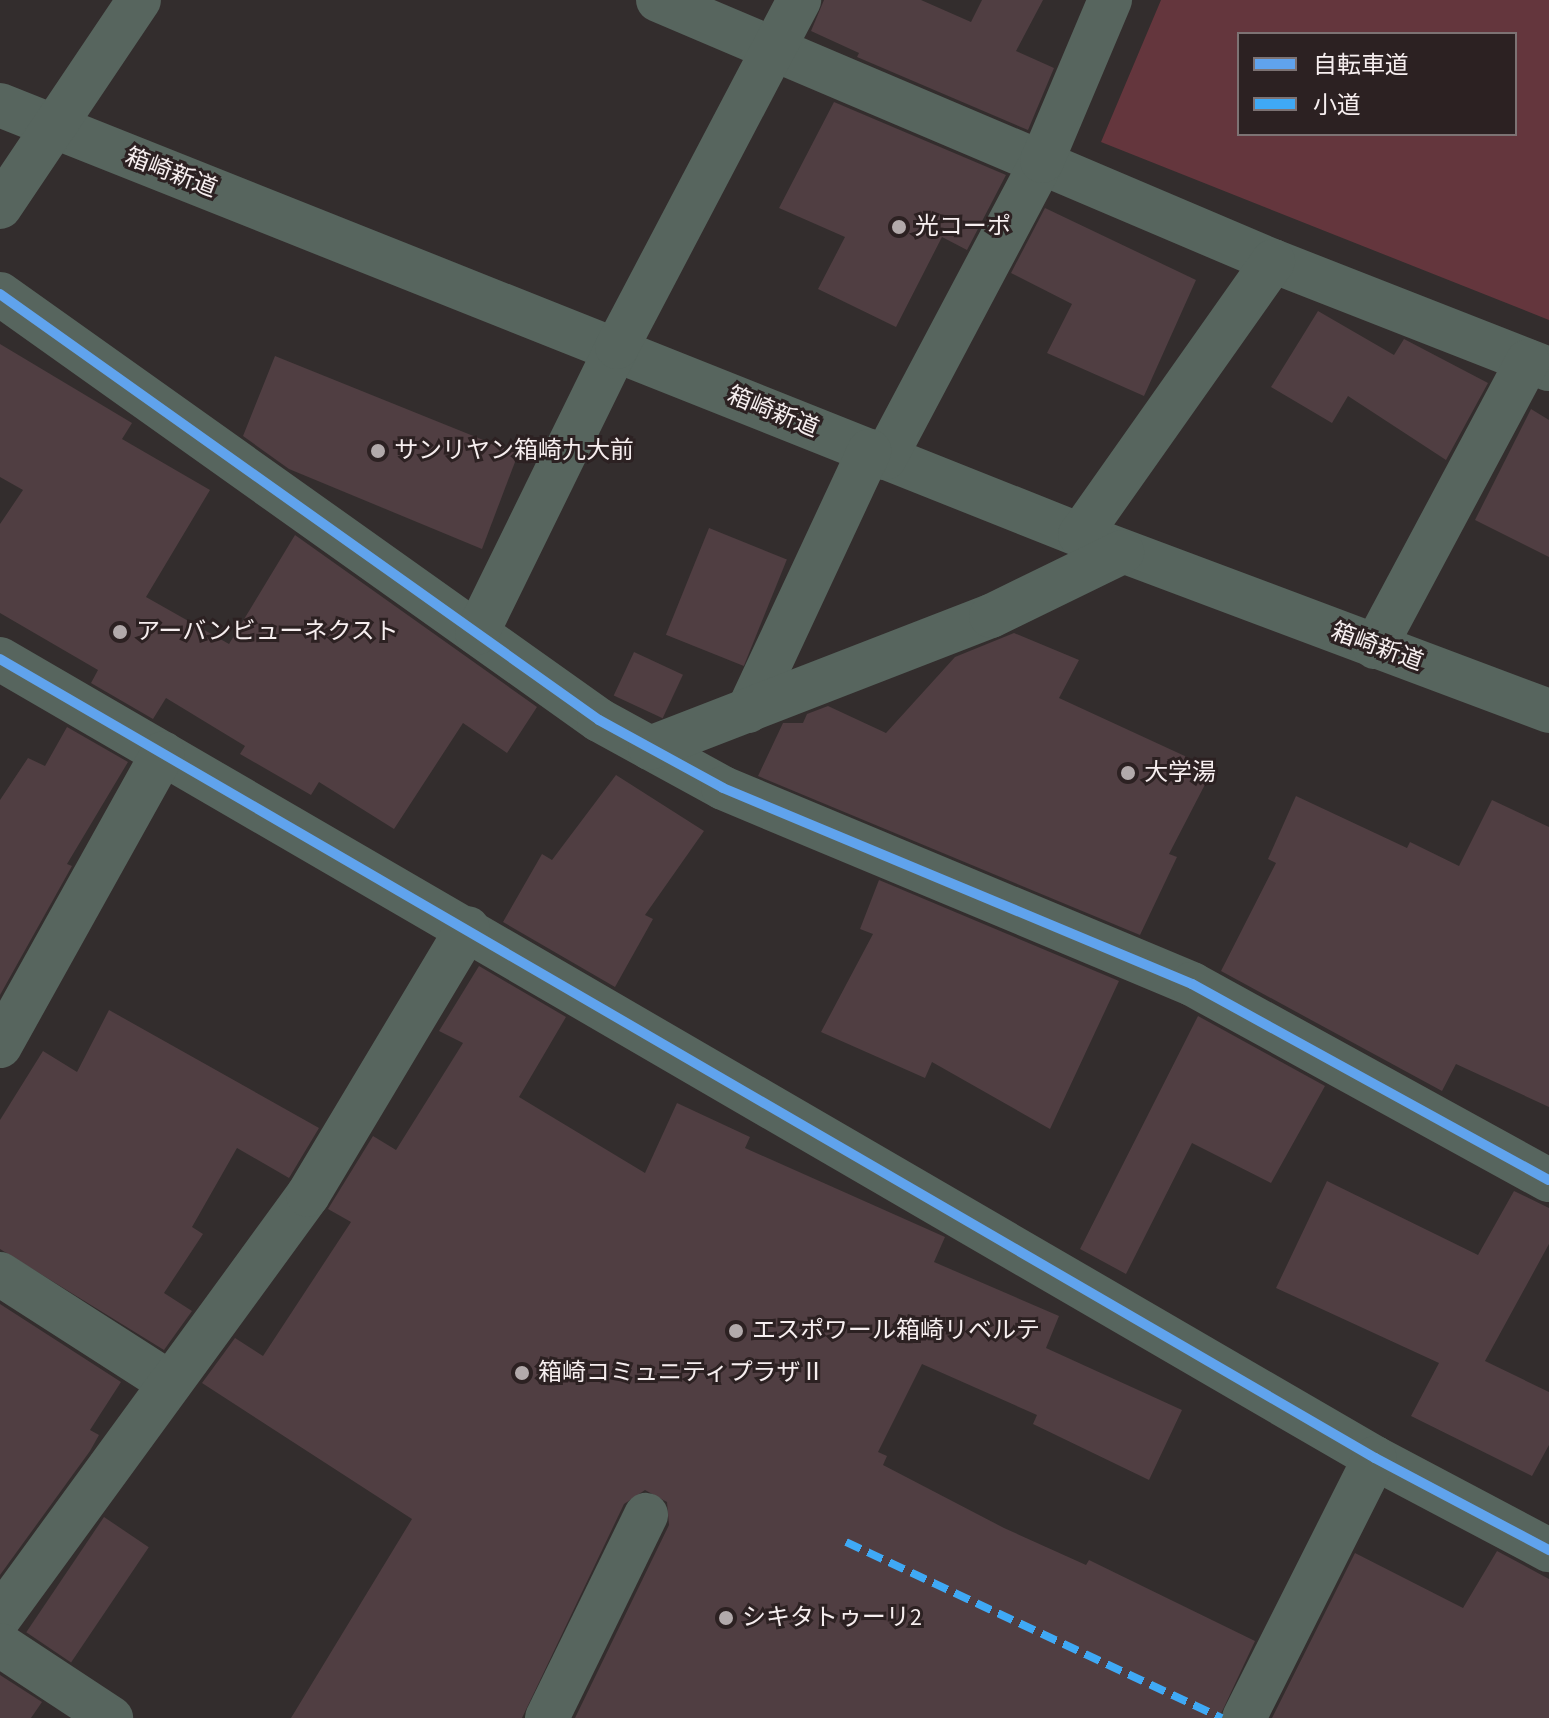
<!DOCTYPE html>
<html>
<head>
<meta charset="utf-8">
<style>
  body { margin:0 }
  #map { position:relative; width:1549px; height:1718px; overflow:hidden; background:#332d2d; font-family:"Source Sans 3","Noto Sans JP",sans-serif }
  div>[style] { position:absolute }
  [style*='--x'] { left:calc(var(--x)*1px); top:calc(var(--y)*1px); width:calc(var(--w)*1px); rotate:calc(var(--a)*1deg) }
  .green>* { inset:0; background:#64363d }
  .building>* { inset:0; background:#503e42; transform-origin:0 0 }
  .minor>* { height:44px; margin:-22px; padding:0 22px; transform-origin:22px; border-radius:22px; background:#57655e }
  .quiet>* { height:8px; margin-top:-4px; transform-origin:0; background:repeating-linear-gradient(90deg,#3fa9f5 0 16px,transparent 0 24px) }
  .cycleway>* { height:10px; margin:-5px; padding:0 5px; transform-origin:5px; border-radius:5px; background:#60a3ed }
  .dots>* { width:22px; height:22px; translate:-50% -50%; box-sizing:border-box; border:4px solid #2c2122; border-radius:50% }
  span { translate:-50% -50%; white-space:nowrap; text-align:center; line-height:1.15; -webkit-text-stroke:6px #2c2122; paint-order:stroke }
  .street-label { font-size:24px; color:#f6eeef }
  .poi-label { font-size:24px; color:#f6eeef }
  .left { translate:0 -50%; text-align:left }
  .legend { position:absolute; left:1237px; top:32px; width:280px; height:104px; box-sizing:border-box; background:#2c2122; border:2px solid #7d7374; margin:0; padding:10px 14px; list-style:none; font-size:24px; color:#f6eeef }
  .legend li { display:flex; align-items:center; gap:16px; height:40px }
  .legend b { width:40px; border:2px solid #7d7374 }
</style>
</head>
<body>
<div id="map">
  <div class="green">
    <div style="clip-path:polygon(evenodd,1161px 0,1549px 0,1549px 320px,1101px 142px,1161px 0,1239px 34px,1515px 34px,1515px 134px,1239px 134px,1239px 34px)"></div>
  </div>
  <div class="building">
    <div style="clip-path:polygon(824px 0,921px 0,971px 22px,982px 0,1043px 0,1016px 51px,1054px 68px,1028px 130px,857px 57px,859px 53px,811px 31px)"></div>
    <div style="clip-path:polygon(834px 102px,1006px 175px,967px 250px,942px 237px,896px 327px,818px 289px,845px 237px,779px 208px)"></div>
    <div style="clip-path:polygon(1045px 208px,1196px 280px,1144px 396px,1047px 353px,1072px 304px,1011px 273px)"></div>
    <div style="clip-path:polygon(1318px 311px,1394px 355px,1404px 339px,1488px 383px,1446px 460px,1348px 396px,1332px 423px,1271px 387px)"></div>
    <div style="clip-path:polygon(0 344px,132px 423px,122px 439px,210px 490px,146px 597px,229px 644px,295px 535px,537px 707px,507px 753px,463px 723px,394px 829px,319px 782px,311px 795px,240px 754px,245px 746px,166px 698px,153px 719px,91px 683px,98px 670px,0 613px,0 524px,23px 490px,0 477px)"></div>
    <div style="clip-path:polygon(275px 356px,518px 454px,482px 549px,289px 469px,243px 436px)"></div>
    <div style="clip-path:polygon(1531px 409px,1549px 420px,1549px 557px,1475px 520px)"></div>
    <div style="left:709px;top:528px;width:84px;height:115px;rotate:22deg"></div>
    <div style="clip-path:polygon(1014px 633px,1079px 660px,1059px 698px,1213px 769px,1169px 854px,1177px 857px,1140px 935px,758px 776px,783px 723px,803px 723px,807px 714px,828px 706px,886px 733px,955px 657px)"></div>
    <div style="left:634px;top:652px;width:54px;height:48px;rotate:25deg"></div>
    <div style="clip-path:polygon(67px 727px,128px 762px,67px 864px,72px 866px,0 995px,0 800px,28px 758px,45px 766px)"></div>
    <div style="clip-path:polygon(616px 775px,704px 831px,645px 915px,653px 919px,615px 987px,503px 922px,542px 854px,552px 860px)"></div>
    <div style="clip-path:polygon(1296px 796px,1407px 848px,1410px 842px,1459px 866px,1492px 800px,1549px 827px,1549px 1107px,1456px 1064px,1442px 1091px,1221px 971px,1276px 863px,1268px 859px)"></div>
    <div style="clip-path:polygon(879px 880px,1119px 981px,1050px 1129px,932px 1062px,925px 1078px,821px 1032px,873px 934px,860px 929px)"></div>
    <div style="clip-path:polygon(479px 966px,566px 1017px,519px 1097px,645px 1173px,677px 1103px,750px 1137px,745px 1148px,945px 1237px,934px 1262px,1059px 1316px,1046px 1348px,1182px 1410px,1149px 1480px,1033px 1424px,1037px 1415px,922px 1364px,878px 1452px,887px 1456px,883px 1465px,1004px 1528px,1086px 1565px,1089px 1560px,1255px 1641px,1219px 1718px,575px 1718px,669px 1525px,667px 1502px,645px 1490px,624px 1504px,522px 1718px,291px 1718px,412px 1519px,202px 1383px,235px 1338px,263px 1356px,351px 1222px,328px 1209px,373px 1136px,396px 1150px,463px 1043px,439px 1031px)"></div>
    <div style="clip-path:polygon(109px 1010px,319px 1128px,289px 1178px,237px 1148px,192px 1227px,203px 1234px,164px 1293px,192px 1311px,164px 1350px,0 1249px,0 1120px,43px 1051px,77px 1072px)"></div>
    <div style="clip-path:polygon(1198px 1016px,1325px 1086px,1271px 1183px,1192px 1143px,1126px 1274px,1080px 1249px)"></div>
    <div style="clip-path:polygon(1327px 1181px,1478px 1255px,1514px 1191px,1549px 1208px,1549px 1244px,1485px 1361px,1549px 1392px,1549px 1445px,1532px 1476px,1411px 1416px,1439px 1363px,1276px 1288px)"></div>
    <div style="clip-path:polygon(0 1304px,121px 1382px,90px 1430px,99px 1435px,90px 1451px,0 1575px)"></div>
    <div style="left:104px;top:1517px;width:54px;height:139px;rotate:34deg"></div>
    <div style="clip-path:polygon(1497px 1551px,1549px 1579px,1549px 1718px,1272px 1718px,1355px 1553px,1463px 1608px)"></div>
    <div style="clip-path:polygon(0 1675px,42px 1702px,31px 1718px,0 1718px)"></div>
  </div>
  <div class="minor">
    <div style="--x:658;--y:0;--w:668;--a:23"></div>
    <div style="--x:1273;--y:261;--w:296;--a:21.4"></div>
    <div style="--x:0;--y:105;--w:1162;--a:21.71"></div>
    <div style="--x:1080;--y:535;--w:501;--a:20.57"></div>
    <div style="--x:0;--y:207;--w:249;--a:-56.1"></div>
    <div style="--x:0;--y:294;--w:735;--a:35.42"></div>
    <div style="--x:599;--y:720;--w:141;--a:28.7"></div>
    <div style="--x:723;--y:788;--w:508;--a:22.68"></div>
    <div style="--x:1192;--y:984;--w:407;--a:28.8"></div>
    <div style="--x:885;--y:458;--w:336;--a:-62.1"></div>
    <div style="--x:1042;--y:161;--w:175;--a:-67.1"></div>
    <div style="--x:1080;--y:535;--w:335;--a:-54.8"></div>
    <div style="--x:477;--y:633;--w:318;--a:-63.9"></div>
    <div style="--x:617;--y:347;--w:392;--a:-62.3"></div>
    <div style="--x:1375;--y:647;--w:324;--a:-61.9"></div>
    <div style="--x:0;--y:659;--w:1590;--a:30.16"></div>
    <div style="--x:1375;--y:1458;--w:197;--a:27.9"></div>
    <div style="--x:748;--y:711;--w:287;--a:-65"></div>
    <div style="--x:650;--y:748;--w:366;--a:-21.2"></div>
    <div style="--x:991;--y:616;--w:146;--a:-26"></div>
    <div style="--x:0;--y:1046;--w:335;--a:-60.9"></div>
    <div style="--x:0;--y:1274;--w:202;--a:32.7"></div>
    <div style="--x:0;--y:1617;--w:522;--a:-53.88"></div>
    <div style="--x:308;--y:1195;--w:311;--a:-59.1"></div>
    <div style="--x:0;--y:1645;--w:133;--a:33.3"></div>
    <div style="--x:547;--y:1718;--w:226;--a:-64"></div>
    <div style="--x:1244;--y:1718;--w:291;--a:-63.3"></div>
  </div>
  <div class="quiet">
    <div style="--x:846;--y:1542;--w:415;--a:25.1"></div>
  </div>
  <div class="cycleway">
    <div style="--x:0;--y:294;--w:735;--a:35.42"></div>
    <div style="--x:599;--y:720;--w:141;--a:28.7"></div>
    <div style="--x:723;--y:788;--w:508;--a:22.68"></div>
    <div style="--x:1192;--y:984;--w:407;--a:28.8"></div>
    <div style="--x:0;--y:659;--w:1590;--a:30.16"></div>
    <div style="--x:1375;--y:1458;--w:197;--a:27.9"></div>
  </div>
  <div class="dots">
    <div style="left:899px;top:227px;background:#b2aaab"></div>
    <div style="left:378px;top:451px;background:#b2aaab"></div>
    <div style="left:120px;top:632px;background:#b2aaab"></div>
    <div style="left:1128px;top:773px;background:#b2aaab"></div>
    <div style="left:736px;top:1331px;background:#b2aaab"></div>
    <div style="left:522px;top:1373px;background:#b2aaab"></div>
    <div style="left:726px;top:1618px;background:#b2aaab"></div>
  </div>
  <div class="street-label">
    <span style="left:171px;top:173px;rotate:21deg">箱崎新道</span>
    <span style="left:773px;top:412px;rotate:22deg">箱崎新道</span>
    <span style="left:1377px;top:647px;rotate:20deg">箱崎新道</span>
  </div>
  <div class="poi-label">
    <span class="left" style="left:915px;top:227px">光コーポ</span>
    <span class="left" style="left:394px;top:451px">サンリヤン箱崎九大前</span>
    <span class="left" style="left:136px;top:632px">アーバンビューネクスト</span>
    <span class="left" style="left:1144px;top:773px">大学湯</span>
    <span class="left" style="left:752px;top:1331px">エスポワール箱崎リベルテ</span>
    <span class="left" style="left:538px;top:1373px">箱崎コミュニティプラザⅡ</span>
    <span class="left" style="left:742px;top:1618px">シキタトゥーリ2</span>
  </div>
  <ul class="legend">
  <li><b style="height:10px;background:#60a3ed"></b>自転車道</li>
  <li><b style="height:10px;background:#3fa9f5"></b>小道</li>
  </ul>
</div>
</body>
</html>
